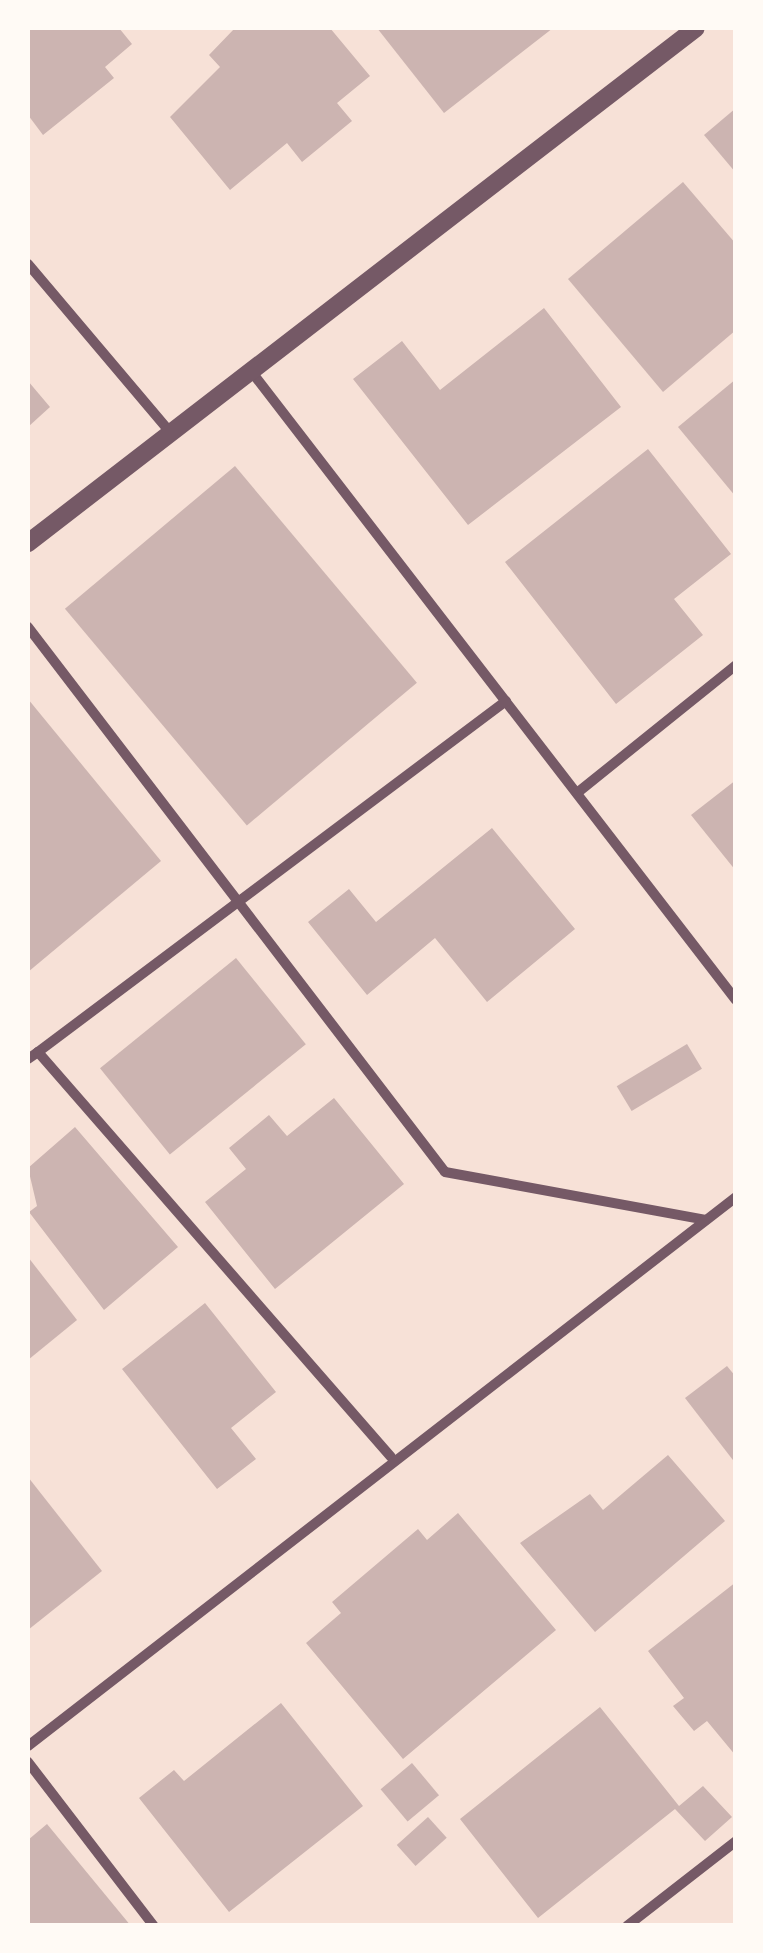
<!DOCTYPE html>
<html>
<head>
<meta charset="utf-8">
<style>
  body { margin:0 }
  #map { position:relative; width:763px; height:1953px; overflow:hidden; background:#f7e1d7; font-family:"Space Grotesk",sans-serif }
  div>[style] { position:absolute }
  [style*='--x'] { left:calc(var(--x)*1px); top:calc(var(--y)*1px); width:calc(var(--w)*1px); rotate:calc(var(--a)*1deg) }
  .building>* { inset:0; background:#ccb4b1; transform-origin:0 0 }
  .minor>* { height:10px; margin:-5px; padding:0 5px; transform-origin:5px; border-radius:5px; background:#755966 }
  .tertiary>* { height:18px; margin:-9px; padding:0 9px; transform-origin:9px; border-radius:9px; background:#755966 }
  span { translate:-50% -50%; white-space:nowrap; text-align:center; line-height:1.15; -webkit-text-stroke:10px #fffaf5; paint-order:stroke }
  .frame { position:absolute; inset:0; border:30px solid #fffaf5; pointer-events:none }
</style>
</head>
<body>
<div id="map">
  <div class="building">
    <div style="clip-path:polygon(28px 28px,119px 28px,132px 44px,105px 67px,114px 78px,43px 135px,28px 115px)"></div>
    <div style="clip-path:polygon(235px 28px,330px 28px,370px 76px,337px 103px,352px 121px,302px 162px,287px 143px,230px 190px,170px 117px,220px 67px,209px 55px)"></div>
    <div style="clip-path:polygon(377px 28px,553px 28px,444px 113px)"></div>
    <div style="clip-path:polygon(736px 108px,736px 173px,704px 135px)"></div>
    <div style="clip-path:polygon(683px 182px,736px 244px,736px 330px,663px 392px,568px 279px)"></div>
    <div style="clip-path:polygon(544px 308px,621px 407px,468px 525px,353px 379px,402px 341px,440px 390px)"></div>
    <div style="clip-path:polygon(736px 379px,736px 497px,678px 427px)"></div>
    <div style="clip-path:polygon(28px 381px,50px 407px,28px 427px)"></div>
    <div style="clip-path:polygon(648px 449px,731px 554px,674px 599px,703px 635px,616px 704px,505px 562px)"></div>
    <div style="left:235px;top:466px;width:283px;height:222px;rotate:50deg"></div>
    <div style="clip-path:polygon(28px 699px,161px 861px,28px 972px)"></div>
    <div style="clip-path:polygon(736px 780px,736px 871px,691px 815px)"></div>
    <div style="clip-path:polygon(492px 828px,575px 929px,487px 1002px,435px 938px,367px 995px,308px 922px,349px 889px,376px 922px)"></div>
    <div style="left:236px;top:958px;width:111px;height:175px;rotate:51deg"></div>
    <div style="left:687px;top:1044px;width:29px;height:82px;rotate:59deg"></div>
    <div style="clip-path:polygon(334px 1098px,404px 1184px,275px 1289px,205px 1202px,246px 1169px,229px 1148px,269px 1115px,287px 1136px)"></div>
    <div style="clip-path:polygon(75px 1127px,178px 1247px,104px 1310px,29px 1212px,37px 1206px,28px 1168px)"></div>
    <div style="clip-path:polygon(28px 1257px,77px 1320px,28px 1360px)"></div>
    <div style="clip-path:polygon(205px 1303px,276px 1392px,231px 1428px,256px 1459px,217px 1489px,122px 1369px)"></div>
    <div style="clip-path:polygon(727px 1366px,736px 1377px,736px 1464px,685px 1398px)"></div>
    <div style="clip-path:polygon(668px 1455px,725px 1521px,595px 1632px,520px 1543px,590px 1494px,603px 1510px)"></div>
    <div style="clip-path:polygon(28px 1477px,102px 1571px,28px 1630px)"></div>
    <div style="clip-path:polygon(458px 1513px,556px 1630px,403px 1759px,306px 1643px,341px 1613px,332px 1602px,418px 1529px,427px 1540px)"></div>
    <div style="clip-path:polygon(736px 1582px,736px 1756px,707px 1721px,694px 1731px,673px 1706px,684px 1698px,648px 1651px)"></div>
    <div style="clip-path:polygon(281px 1703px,363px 1806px,229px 1912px,139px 1798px,174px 1770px,184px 1781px)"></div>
    <div style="clip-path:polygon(600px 1707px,679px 1806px,703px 1786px,732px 1817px,705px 1841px,675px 1809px,538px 1918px,460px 1819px)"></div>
    <div style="left:412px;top:1763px;width:42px;height:41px;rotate:50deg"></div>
    <div style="left:428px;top:1817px;width:28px;height:42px;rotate:48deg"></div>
    <div style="clip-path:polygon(47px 1824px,131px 1926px,28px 1926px,28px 1840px)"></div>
  </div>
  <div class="minor">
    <div style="--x:28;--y:264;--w:221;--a:49.8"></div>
    <div style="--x:251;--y:371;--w:794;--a:52.37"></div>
    <div style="--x:28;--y:627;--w:686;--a:52.58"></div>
    <div style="--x:445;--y:1172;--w:265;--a:10.4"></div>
    <div style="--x:577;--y:793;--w:204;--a:-38.8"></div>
    <div style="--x:38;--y:1052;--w:585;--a:-36.87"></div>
    <div style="--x:28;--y:1059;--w:12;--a:-35"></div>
    <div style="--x:38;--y:1052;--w:537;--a:48.92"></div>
    <div style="--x:28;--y:1746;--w:896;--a:-37.79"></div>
    <div style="--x:28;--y:1762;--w:207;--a:52.5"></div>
    <div style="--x:627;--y:1926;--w:138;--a:-37.9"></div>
  </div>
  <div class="tertiary">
    <div style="--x:28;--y:543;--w:843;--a:-37.63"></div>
  </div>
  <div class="frame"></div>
</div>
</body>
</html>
